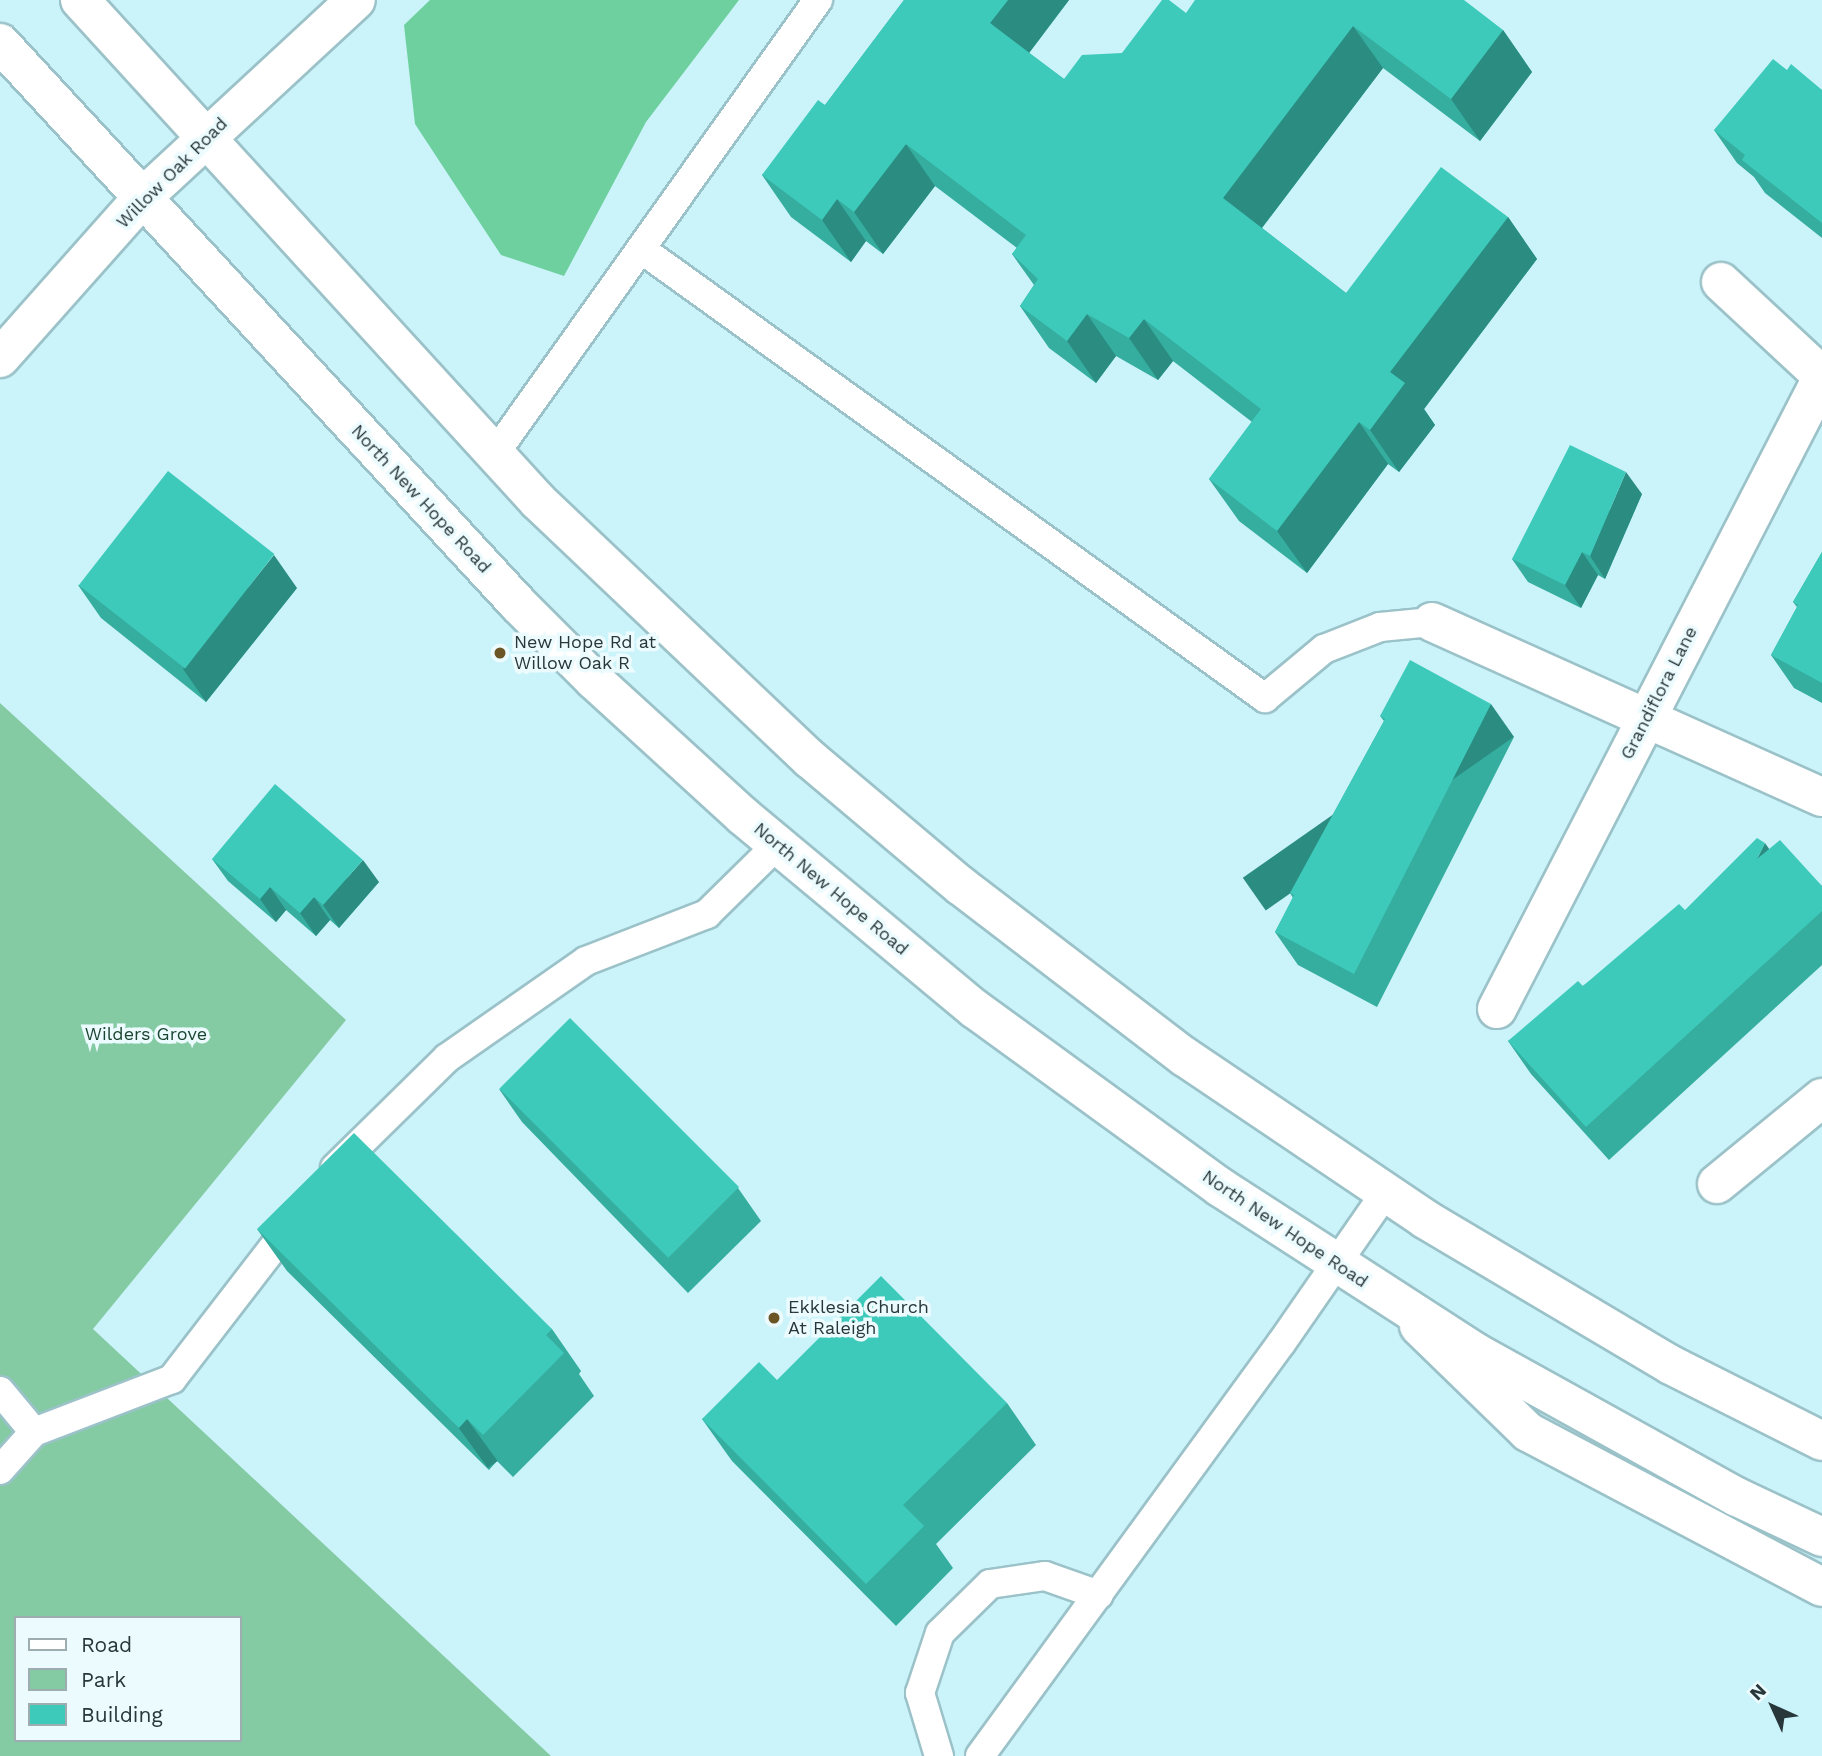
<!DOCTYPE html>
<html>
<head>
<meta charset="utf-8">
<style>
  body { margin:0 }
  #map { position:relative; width:1822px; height:1756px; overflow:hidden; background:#cbf3fa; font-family:"Work Sans",sans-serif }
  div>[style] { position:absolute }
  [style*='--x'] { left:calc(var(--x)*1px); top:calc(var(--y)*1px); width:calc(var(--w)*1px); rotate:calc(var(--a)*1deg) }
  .green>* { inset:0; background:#84cba4 }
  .forest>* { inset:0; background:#6ed09e }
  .roads { filter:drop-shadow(2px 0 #9bc2c8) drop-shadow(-2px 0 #9bc2c8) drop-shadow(0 2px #9bc2c8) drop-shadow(0 -2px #9bc2c8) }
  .lane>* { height:28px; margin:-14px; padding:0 14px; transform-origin:14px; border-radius:14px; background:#fff }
  .street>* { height:38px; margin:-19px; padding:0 19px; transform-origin:19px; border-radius:19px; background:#fff }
  .secondary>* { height:38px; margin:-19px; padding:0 19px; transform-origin:19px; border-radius:19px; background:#fff }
  .primary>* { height:38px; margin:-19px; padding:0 19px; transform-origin:19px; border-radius:19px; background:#fff }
  .wall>* { inset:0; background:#35aea0 }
  .shaded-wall>* { inset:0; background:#2b8d82; transform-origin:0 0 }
  .building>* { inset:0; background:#3ecaba; transform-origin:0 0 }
  .dots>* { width:19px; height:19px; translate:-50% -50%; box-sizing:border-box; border:4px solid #ecfbfe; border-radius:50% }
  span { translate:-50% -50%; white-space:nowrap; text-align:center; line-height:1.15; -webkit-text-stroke:7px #ecfbfe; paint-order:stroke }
  .street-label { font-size:18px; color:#27373a }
  .poi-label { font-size:18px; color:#27373a }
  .left { translate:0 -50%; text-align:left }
  .park-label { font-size:18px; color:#1b4530 }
  .legend { position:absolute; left:14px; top:1616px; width:228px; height:126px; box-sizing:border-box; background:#ecfbfe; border:2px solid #9dadb0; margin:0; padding:9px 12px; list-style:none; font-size:21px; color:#27373a }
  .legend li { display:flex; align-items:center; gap:14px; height:35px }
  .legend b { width:35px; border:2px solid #9dadb0 }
  .north { position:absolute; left:1738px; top:1672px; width:70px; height:70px; -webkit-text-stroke:5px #ecfbfe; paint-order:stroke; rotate:315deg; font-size:19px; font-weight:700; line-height:28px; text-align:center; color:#27373a }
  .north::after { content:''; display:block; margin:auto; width:24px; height:32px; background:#27373a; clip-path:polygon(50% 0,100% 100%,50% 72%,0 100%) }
</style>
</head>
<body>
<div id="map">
  <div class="green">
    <div style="clip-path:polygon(evenodd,0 703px,346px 1020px,93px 1329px,551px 1756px,0 1756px,0 703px,16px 1618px,240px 1618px,240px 1740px,16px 1740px,16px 1618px)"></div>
  </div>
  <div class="forest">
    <div style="clip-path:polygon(430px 0,739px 0,646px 122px,564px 276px,501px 255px,415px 124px,404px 25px)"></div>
  </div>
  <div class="roads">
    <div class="lane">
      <div style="--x:641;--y:249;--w:769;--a:35.74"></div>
      <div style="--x:1265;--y:698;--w:77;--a:-39.7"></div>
      <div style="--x:1324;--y:649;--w:60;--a:-21.4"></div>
      <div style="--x:1380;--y:627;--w:52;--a:-5.5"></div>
      <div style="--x:496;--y:452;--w:555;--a:-54.53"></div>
      <div style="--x:335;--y:1168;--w:157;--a:-44.5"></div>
      <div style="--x:447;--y:1058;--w:169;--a:-34.9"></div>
      <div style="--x:586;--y:961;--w:130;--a:-21.2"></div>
      <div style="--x:707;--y:914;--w:100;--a:-44.6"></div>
      <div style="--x:0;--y:1391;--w:53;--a:50.3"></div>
      <div style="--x:34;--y:1432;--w:148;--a:-21"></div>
      <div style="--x:172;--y:1379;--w:202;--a:-52.4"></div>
      <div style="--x:0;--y:1470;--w:51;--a:-48.2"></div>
      <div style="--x:939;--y:1756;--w:66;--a:-106.8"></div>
      <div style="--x:920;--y:1693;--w:63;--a:-71.6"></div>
      <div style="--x:940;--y:1633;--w:70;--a:-44.4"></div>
      <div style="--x:990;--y:1584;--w:56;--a:-8.3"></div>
      <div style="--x:1045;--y:1576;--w:57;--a:19.4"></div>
      <div style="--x:980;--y:1756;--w:512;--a:-53.89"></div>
      <div style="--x:1282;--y:1342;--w:181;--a:-55.3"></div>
    </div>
    <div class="street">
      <div style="--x:1721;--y:282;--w:138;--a:42.9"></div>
      <div style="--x:1432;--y:622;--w:427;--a:24.2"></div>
      <div style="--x:1497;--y:1009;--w:710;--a:-62.75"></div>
      <div style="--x:1717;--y:1184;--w:136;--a:-39.3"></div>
    </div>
    <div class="secondary">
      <div style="--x:0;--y:358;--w:215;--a:-48.4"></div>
      <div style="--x:143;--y:197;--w:290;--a:-42.8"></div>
      <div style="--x:1419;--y:1326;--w:152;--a:44.2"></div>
      <div style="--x:1528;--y:1432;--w:332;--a:27.8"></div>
    </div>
    <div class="primary">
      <div style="--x:80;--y:0;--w:679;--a:47.57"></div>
      <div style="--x:538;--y:501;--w:375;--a:43.5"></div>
      <div style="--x:810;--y:759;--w:197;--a:40.1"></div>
      <div style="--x:961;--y:886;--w:282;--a:37.4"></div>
      <div style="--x:1185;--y:1057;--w:290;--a:34"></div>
      <div style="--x:1425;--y:1219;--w:286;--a:30.7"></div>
      <div style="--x:1671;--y:1365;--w:169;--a:26.7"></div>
      <div style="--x:0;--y:43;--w:764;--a:47.28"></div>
      <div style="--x:518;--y:604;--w:107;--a:45"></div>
      <div style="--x:594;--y:680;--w:202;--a:42.4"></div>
      <div style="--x:743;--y:816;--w:302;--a:39.8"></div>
      <div style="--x:975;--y:1009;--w:303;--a:36"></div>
      <div style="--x:1220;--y:1187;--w:304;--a:32.9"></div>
      <div style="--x:1475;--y:1352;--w:299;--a:29"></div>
      <div style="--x:1737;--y:1497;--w:94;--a:25.2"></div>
    </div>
  </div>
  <div class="wall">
    <div style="clip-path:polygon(904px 0,1069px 0,1029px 53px,1064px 79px,1122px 53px,1186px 13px,1503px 30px,1532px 72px,1480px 141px,1383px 68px,1262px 228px,1346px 293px,1508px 217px,1537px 259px,1424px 409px,1435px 425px,1399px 472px,1388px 464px,1307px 573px,1239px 521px,1209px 479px,1252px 422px,1173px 361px,1158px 380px,1116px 356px,1096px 383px,1049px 348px,1020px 306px,1034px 285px,1012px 254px,1017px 248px,935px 186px,883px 254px,866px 241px,851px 262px,791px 217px,762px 175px,825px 105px)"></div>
    <div style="clip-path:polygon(1787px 70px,1822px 90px,1822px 238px,1765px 193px,1754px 177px,1737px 163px,1714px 130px)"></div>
    <div style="clip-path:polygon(1642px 494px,1605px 579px,1598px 575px,1581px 608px,1528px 582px,1512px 559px)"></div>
    <div style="clip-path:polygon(1822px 552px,1822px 703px,1794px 688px,1771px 655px,1797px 607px,1793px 602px)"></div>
    <div style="clip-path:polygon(78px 585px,297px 588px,206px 702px,101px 618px)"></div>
    <div style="clip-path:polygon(1380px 716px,1514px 737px,1377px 1007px,1298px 965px,1275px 932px,1293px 898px,1290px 893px,1384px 721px)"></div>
    <div style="clip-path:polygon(1769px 849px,1822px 886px,1822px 965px,1609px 1160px,1531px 1074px,1508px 1041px)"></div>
    <div style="clip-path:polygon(212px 859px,379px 882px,339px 928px,330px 920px,316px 936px,286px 910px,276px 922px,228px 881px)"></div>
    <div style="clip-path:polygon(499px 1089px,738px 1188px,761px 1221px,688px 1293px,522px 1122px)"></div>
    <div style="clip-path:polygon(257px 1229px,552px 1329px,581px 1371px,579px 1374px,594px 1396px,513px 1477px,497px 1461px,489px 1470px,287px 1271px)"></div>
    <div style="clip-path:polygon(777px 1380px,1007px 1403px,1036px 1445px,936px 1544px,953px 1568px,896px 1626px,732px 1461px,702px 1419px)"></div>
  </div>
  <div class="shaded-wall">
    <div style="clip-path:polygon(1008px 0,1069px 0,1020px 65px,990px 23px)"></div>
    <div style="clip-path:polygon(1353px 26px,1383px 68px,1252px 241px,1223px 198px)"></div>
    <div style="clip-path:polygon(1503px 30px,1532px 72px,1480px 141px,1451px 99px)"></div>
    <div style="clip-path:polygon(906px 144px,935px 186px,883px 254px,854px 212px)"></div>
    <div style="clip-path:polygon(837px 199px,866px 241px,851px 262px,822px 220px)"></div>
    <div style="clip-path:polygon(1508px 217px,1537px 259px,1424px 409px,1435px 425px,1399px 472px,1370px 430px,1390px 372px)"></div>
    <div style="clip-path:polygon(1087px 314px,1116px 356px,1096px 383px,1067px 341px)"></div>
    <div style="clip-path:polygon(1144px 319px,1173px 361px,1158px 380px,1129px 338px)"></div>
    <div style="clip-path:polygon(1359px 422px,1388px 464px,1307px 573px,1277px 531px)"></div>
    <div style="clip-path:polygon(1626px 472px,1642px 494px,1605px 579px,1590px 556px)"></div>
    <div style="clip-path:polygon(1582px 552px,1598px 575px,1581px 608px,1565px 585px)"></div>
    <div style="clip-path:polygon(274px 555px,297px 588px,206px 702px,183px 669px)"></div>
    <div style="left:1491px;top:704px;width:40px;height:303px;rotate:55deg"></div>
    <div style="clip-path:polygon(1765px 843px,1788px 876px,1757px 859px)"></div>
    <div style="clip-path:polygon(363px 860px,379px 882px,339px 928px,323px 905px)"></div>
    <div style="clip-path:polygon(270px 887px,286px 910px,276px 922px,260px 899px)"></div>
    <div style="clip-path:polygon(314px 897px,330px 920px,316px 936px,300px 913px)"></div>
    <div style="left:467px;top:1419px;width:52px;height:12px;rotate:54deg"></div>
  </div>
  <div class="building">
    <div style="clip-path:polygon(904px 0,1008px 0,990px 23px,1064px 79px,1082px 55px,1122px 53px,1162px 0,1169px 0,1186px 13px,1195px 0,1464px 0,1503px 30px,1451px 99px,1353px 26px,1223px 198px,1346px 293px,1441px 167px,1508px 217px,1390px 372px,1405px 383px,1370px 430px,1359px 422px,1277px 531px,1209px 479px,1261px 409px,1144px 319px,1129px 338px,1087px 314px,1067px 341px,1020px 306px,1038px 279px,1012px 254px,1026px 235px,906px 144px,854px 212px,837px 199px,822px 220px,762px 175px,818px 100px,825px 105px)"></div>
    <div style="clip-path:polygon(1773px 59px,1787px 70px,1791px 64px,1822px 90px,1822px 223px,1742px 160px,1745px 155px,1714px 130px)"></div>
    <div style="clip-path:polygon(1570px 445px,1626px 472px,1590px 556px,1582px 552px,1565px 585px,1512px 559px)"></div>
    <div style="left:168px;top:471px;width:135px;height:145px;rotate:38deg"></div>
    <div style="clip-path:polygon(1822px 552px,1822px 683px,1771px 655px,1798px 605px,1793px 602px)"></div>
    <div style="clip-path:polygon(1410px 660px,1491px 704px,1354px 974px,1275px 932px,1294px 895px,1290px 893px,1385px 719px,1380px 716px)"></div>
    <div style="clip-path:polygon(275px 784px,363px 860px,323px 905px,314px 897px,300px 913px,270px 887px,260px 899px,212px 859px)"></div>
    <div style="clip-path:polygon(1757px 838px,1765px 843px,1757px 859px,1780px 840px,1822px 886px,1822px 911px,1586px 1127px,1508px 1041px,1578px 981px,1583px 986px,1679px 904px,1685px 910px)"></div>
    <div style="left:570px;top:1018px;width:239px;height:100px;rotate:45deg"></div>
    <div style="clip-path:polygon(354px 1133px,552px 1329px,546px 1335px,564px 1353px,483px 1435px,467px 1419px,459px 1428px,257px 1229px)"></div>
    <div style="clip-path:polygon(881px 1276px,1007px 1403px,903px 1505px,924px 1526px,866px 1584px,702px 1419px,759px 1362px,777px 1380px)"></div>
  </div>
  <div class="dots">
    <div style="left:500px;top:653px;background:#6b5525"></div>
    <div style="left:774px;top:1318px;background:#6b5525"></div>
  </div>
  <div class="street-label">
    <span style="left:172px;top:173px;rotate:-45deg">Willow Oak Road</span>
    <span style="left:421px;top:499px;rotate:47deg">North New Hope Road</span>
    <span style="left:1659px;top:693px;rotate:-63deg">Grandiflora Lane</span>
    <span style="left:831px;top:889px;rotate:40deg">North New Hope Road</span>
    <span style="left:1285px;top:1229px;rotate:34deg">North New Hope Road</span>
  </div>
  <div class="poi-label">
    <span class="left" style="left:514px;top:653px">New Hope Rd at<br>Willow Oak R</span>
    <span class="left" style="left:788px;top:1318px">Ekklesia Church<br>At Raleigh</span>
  </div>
  <div class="park-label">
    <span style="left:146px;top:1034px">Wilders Grove</span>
  </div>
  <ul class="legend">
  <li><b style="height:9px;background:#fff"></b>Road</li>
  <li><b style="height:19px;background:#84cba4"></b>Park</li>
  <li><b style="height:19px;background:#3ecaba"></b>Building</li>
  </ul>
  <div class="north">N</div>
</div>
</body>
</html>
